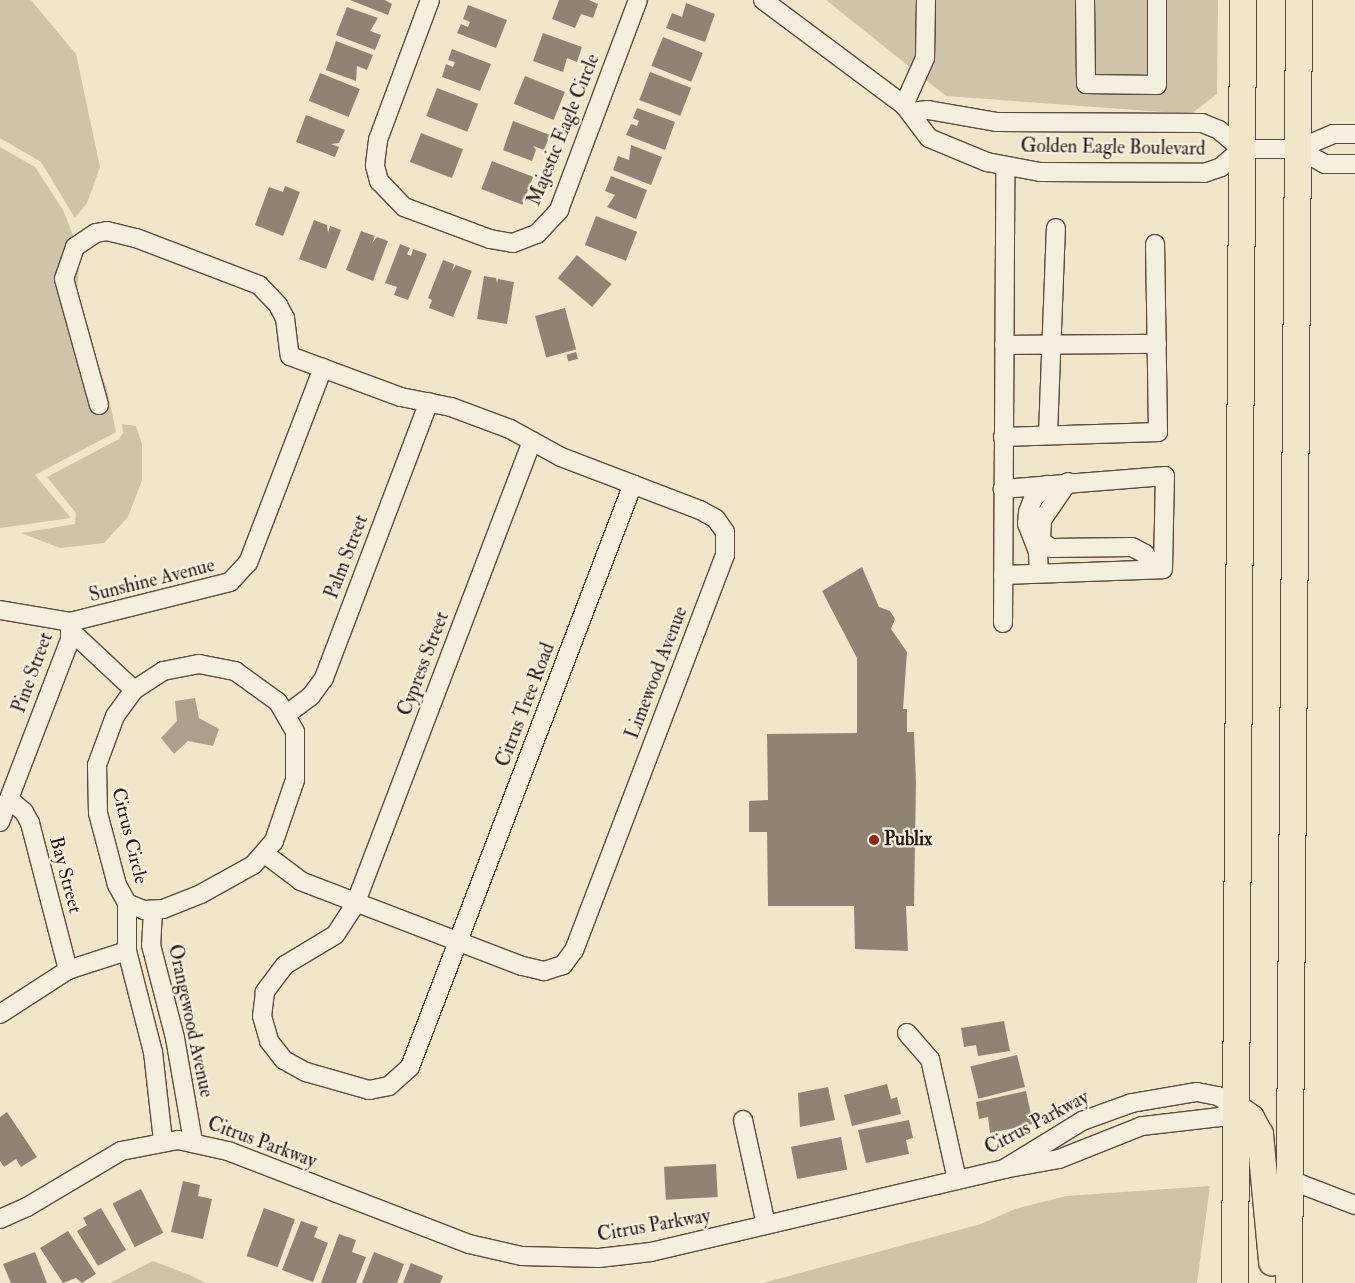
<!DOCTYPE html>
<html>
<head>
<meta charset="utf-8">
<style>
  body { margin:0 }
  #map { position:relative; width:1355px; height:1283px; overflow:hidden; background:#f1e6ca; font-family:"IM FELL Double Pica",serif }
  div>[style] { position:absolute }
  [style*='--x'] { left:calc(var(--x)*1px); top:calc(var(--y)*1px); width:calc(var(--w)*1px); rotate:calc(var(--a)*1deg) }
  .green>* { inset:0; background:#cfc3aa }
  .water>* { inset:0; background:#aca08b }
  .building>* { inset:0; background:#908371; transform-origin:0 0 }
  .roads { filter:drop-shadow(1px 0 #5a4b3e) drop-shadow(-1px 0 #5a4b3e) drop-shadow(0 1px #5a4b3e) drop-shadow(0 -1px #5a4b3e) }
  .minor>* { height:18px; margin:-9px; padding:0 9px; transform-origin:9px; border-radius:9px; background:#f6efdd }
  .highway>* { height:26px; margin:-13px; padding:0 13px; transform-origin:13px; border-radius:13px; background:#f1e6ca }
  .dots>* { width:14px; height:14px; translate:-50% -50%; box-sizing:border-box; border:2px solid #f6efdd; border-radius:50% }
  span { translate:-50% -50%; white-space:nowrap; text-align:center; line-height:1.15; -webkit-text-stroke:4.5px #f6efdd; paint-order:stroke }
  .street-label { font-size:19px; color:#271710 }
  .poi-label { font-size:19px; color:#271710; font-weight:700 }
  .left { translate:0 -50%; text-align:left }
</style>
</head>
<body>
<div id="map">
  <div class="green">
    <div style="clip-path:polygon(0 0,31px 0,76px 54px,100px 167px,87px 203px,75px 218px,41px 162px,0 138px)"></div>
    <div style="clip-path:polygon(826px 0,1218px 0,1217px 94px,1191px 114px,946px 96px)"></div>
    <div style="clip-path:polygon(0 147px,35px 167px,63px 210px,80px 253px,76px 305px,107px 389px,116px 432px,35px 475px,71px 518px,0 528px)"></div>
    <div style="clip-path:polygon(122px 424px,136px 426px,142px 444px,142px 480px,128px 517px,104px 543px,60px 548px,21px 533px,75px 524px,76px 513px,47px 477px,119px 439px,123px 433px)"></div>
    <div style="clip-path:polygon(1210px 1186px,1197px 1283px,763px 1283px,981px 1224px,1015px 1209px,1066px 1196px)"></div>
    <div style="clip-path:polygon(153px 1261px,190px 1275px,206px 1283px,110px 1283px)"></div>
  </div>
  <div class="water">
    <div style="clip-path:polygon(195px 698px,199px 718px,219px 729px,213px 746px,188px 741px,174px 754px,161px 738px,177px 721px,175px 701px)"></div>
  </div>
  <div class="building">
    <div style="clip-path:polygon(350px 0,385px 0,392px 4px,388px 15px)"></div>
    <div style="clip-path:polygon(559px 0,589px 0,598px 4px,593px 18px,581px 14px,575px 28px,552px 19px)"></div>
    <div style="clip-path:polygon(686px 3px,715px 14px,705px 42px,666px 28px,672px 13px,682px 17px)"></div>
    <div style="clip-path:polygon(468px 5px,507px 20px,496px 48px,457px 33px,461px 24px,468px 27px,470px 22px,463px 19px)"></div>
    <div style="clip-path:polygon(347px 7px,378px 18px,370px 31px,381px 35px,375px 50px,336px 35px)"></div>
    <div style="clip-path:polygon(543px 33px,582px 47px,577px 62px,567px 58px,563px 72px,533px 61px)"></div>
    <div style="left:663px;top:37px;width:43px;height:31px;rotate:22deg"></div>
    <div style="clip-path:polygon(336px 41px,373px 55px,367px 70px,357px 66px,356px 81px,326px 70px)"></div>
    <div style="clip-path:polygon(452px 49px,491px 64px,480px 91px,442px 77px,446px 64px,453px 67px,455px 62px,448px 60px)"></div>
    <div style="left:650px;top:72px;width:44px;height:30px;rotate:21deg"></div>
    <div style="left:320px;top:73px;width:43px;height:30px;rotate:22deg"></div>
    <div style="left:525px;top:76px;width:43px;height:30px;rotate:22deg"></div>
    <div style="left:437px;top:88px;width:44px;height:30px;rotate:21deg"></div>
    <div style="clip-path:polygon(637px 108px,675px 122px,665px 150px,626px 135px,631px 124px,637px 126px,639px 121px,633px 118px)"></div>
    <div style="clip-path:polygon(306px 115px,345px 130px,339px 143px,331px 144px,339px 147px,335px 157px,296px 142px)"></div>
    <div style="clip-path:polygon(513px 121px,550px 135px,544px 150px,533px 146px,536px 150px,532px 161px,503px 150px)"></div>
    <div style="left:421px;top:133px;width:45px;height:31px;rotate:21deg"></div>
    <div style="clip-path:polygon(631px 145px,662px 157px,651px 185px,613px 170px,618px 156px,629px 160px)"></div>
    <div style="left:492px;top:161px;width:44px;height:30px;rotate:21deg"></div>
    <div style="clip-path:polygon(611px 176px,647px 190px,636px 219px,607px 207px,615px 195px,605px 191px)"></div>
    <div style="clip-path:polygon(285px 186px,300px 192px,283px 236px,255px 225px,269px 187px,283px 192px)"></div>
    <div style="left:596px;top:216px;width:44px;height:31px;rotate:21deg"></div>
    <div style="clip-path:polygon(314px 220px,327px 225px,328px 233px,330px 226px,341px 230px,326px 269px,299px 259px)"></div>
    <div style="clip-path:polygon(361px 231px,375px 236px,372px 243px,377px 237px,388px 241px,373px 281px,346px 270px)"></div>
    <div style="clip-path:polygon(400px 244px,410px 248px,407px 254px,411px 256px,413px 249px,427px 254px,408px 300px,394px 295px,397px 287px,385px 283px)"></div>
    <div style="left:577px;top:255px;width:45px;height:30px;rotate:40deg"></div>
    <div style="clip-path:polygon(443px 260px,454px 264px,452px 271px,456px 265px,472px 271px,453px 317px,429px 308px,432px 300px,428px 298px)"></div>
    <div style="clip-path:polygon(484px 276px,496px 278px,497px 283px,498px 279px,514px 282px,507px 324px,477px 319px)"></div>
    <div style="left:565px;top:308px;width:43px;height:31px;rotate:75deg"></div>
    <div style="left:576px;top:352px;width:7px;height:10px;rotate:74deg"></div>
    <div style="clip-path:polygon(862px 567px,879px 607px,890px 611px,895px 619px,891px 629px,907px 652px,903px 709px,907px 709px,907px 732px,914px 732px,916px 782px,914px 906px,906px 906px,908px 951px,855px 949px,854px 906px,768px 906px,767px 832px,749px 832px,749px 801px,768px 800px,767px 734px,857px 733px,857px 658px,822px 591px)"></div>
    <div style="clip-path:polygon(1004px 1021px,1010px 1051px,978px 1056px,976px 1045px,964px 1047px,961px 1028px)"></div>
    <div style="left:1017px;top:1055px;width:33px;height:48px;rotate:76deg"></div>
    <div style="clip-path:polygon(887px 1084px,891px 1099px,897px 1097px,901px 1114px,852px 1126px,844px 1095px)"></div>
    <div style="clip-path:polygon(828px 1087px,835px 1120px,800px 1127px,798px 1093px)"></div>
    <div style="clip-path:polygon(1026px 1091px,1033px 1124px,990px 1133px,988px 1117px,979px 1119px,976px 1102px)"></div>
    <div style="clip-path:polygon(7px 1112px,37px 1157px,21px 1167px,16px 1159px,4px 1167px,0 1161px,0 1117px)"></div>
    <div style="clip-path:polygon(909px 1120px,913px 1138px,906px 1140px,909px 1154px,866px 1163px,858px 1130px)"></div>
    <div style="left:841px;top:1137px;width:33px;height:51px;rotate:79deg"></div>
    <div style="left:716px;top:1164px;width:33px;height:52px;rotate:87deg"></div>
    <div style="clip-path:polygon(183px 1181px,200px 1185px,198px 1196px,212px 1199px,203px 1239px,171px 1232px)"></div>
    <div style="left:141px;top:1189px;width:49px;height:32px;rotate:63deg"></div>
    <div style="clip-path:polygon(101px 1208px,126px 1250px,98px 1266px,77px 1231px,87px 1225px,83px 1218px)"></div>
    <div style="left:264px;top:1208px;width:33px;height:51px;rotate:20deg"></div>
    <div style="clip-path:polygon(301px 1221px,318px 1227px,314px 1237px,328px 1243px,313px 1282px,282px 1270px)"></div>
    <div style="clip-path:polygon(68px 1231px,96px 1274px,82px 1283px,76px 1278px,63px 1283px,40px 1248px)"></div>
    <div style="clip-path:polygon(339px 1234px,356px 1240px,352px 1252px,366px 1257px,356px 1283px,321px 1283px)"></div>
    <div style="clip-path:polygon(35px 1252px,47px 1283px,11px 1283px,3px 1264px)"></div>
    <div style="clip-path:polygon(374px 1252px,404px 1264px,397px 1283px,362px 1283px)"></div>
    <div style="clip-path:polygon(411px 1263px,443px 1276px,440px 1283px,403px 1283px)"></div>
  </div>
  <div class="roads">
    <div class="minor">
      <div style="--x:430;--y:0;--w:149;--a:110.4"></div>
      <div style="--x:378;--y:140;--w:26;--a:97"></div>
      <div style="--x:375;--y:166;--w:16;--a:75"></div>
      <div style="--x:379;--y:181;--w:36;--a:46"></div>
      <div style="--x:404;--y:207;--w:92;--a:20.4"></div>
      <div style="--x:490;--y:239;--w:23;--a:10"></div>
      <div style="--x:513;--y:243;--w:26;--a:-21"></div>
      <div style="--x:537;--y:234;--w:33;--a:-47"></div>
      <div style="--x:559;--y:210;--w:224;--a:-69.4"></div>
      <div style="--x:763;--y:0;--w:176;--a:36.7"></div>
      <div style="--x:904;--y:105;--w:41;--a:52.9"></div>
      <div style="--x:929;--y:138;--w:63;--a:22.5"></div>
      <div style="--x:987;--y:162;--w:54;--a:10.7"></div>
      <div style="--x:1040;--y:172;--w:164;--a:0.3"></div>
      <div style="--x:1204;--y:173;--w:18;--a:-19"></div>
      <div style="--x:1221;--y:167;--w:28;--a:-41"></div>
      <div style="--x:1085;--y:0;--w:84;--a:89.3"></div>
      <div style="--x:1086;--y:84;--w:71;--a:0.8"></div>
      <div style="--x:1157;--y:85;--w:85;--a:-90"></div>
      <div style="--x:904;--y:105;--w:51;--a:-65.9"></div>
      <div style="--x:925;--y:58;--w:58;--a:-89"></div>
      <div style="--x:911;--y:112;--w:17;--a:-7"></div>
      <div style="--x:928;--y:110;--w:69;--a:10"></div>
      <div style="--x:996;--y:122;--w:206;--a:0.3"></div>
      <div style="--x:1202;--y:123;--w:18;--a:22"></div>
      <div style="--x:1219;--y:130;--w:30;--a:40"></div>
      <div style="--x:1242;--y:149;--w:56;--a:0"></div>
      <div style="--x:1298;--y:149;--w:38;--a:-23"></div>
      <div style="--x:1333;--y:134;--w:22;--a:0"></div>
      <div style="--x:1298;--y:149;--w:31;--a:29"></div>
      <div style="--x:1325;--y:164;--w:30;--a:0"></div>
      <div style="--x:1004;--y:345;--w:153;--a:-0.4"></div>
      <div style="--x:99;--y:405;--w:131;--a:-105.5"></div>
      <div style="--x:64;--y:279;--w:34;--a:-71"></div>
      <div style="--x:75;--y:247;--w:25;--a:-34"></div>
      <div style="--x:96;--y:233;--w:11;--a:-10"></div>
      <div style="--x:107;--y:231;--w:30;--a:14"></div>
      <div style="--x:136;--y:238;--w:132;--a:20.9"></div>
      <div style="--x:259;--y:285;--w:28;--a:46"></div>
      <div style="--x:278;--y:305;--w:15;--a:62"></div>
      <div style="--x:285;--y:318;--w:38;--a:83"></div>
      <div style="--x:290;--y:356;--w:118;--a:20.3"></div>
      <div style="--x:401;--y:397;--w:51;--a:11.3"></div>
      <div style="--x:451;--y:407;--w:63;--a:20.4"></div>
      <div style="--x:510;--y:429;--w:58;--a:28.8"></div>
      <div style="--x:561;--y:457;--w:149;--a:20.9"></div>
      <div style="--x:700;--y:510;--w:18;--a:29"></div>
      <div style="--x:716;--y:519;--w:16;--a:55"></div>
      <div style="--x:725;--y:532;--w:23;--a:90"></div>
      <div style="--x:725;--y:555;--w:423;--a:110.9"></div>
      <div style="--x:574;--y:950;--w:19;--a:126"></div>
      <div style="--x:563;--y:965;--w:20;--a:162"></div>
      <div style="--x:544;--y:971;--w:23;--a:-167"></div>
      <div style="--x:522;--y:966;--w:237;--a:-159"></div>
      <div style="--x:301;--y:881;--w:45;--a:-143.1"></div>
      <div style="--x:1048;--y:434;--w:206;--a:-87.8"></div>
      <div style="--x:1003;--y:437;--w:155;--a:-1.8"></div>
      <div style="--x:1158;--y:432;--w:188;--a:-90.9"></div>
      <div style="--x:532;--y:441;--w:494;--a:110.9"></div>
      <div style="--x:356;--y:903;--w:38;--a:123"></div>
      <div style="--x:335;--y:935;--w:58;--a:149"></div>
      <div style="--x:285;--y:965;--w:34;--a:127"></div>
      <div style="--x:265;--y:992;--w:24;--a:97"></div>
      <div style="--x:262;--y:1016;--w:26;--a:74"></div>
      <div style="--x:269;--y:1041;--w:24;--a:52"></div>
      <div style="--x:284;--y:1060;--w:25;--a:29"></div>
      <div style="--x:306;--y:1072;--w:66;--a:15.9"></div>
      <div style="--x:369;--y:1090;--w:20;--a:-11"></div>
      <div style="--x:389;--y:1086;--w:28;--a:-42"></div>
      <div style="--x:410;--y:1067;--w:624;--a:-69.07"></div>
      <div style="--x:1068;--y:482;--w:46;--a:124.4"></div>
      <div style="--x:1042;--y:520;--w:21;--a:93"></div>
      <div style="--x:1041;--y:541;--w:12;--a:35"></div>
      <div style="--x:1051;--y:548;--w:81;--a:-0.7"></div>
      <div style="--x:1132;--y:547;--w:15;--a:28"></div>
      <div style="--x:1145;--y:554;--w:18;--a:56"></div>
      <div style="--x:1039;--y:573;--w:21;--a:-93"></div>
      <div style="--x:1038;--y:552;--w:30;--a:-111"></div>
      <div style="--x:1027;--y:524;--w:12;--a:-85"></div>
      <div style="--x:1028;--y:512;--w:14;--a:-69"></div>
      <div style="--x:1033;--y:499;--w:20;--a:-45"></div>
      <div style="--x:1003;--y:575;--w:160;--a:-2.1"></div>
      <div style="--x:1163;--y:569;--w:93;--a:-88.8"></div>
      <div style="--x:1165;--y:476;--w:163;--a:175.4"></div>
      <div style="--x:0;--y:610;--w:71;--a:9.7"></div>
      <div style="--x:70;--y:622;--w:165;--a:-14"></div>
      <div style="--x:230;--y:582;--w:26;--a:-47"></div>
      <div style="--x:248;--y:563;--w:209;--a:-69"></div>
      <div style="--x:1003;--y:623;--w:456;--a:-89.7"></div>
      <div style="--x:71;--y:631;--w:86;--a:43.1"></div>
      <div style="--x:199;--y:664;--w:37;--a:11"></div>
      <div style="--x:235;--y:671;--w:53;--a:35.8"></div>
      <div style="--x:278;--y:702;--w:34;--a:60"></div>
      <div style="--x:295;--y:732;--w:48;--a:90"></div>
      <div style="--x:295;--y:780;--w:65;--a:109"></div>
      <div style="--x:274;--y:841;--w:32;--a:131"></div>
      <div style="--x:253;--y:865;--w:60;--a:150.9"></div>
      <div style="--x:201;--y:894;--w:41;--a:158.5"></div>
      <div style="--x:163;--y:909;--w:19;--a:177"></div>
      <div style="--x:144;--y:910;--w:18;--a:-158"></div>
      <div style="--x:127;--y:903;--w:21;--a:-119"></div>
      <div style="--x:117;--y:885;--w:74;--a:-104.8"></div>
      <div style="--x:98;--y:813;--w:48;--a:-91.2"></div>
      <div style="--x:97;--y:765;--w:52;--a:-69.8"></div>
      <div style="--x:115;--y:716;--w:32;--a:-54"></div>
      <div style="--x:134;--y:690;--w:35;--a:-33"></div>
      <div style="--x:163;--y:671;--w:37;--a:-11"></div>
      <div style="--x:287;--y:714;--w:30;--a:-37"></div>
      <div style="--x:311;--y:696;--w:22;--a:-54"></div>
      <div style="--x:324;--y:678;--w:295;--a:-69.2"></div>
      <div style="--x:9;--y:799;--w:20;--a:41"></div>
      <div style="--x:24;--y:812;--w:13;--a:61"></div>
      <div style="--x:30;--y:823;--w:152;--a:75.5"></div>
      <div style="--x:0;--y:822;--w:195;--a:-69"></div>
      <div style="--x:70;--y:640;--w:18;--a:-90"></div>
      <div style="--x:127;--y:903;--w:48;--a:90"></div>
      <div style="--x:127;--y:951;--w:104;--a:75.6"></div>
      <div style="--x:153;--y:1052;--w:90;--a:83.6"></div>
      <div style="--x:153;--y:910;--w:35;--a:93"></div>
      <div style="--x:151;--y:945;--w:96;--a:75.5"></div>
      <div style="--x:175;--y:1038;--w:105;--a:80.1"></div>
      <div style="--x:0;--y:1014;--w:81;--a:-32.9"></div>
      <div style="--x:68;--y:970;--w:62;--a:-17.9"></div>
      <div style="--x:907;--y:1033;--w:35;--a:49"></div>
      <div style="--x:930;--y:1059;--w:124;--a:77.4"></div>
      <div style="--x:743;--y:1120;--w:107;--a:77.6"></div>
      <div style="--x:1290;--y:1180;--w:70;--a:21"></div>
      <div style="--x:0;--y:1219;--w:30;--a:-24"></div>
      <div style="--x:27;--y:1207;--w:109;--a:-30.8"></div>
      <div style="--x:121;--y:1151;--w:58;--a:-10.9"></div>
      <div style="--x:178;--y:1140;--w:51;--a:12.4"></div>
      <div style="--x:228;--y:1151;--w:258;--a:21.1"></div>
      <div style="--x:469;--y:1244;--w:54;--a:12.8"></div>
      <div style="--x:522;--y:1256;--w:77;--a:1.5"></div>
      <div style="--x:599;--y:1258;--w:52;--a:-6.6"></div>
      <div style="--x:651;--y:1252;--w:363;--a:-13.2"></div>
      <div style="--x:1004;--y:1169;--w:92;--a:-31.6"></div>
      <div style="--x:1082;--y:1121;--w:53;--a:-19.8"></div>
      <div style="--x:1132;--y:1103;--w:66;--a:-9.6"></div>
      <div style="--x:1197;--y:1092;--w:21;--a:11"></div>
      <div style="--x:1218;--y:1096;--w:21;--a:31"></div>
      <div style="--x:1236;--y:1107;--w:19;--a:148"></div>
      <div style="--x:1220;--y:1117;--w:79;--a:173.4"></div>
      <div style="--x:1142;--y:1126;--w:89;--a:158.3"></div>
      <div style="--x:1059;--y:1159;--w:56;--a:169.7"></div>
    </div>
    <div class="highway">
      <div style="--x:1236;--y:1107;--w:19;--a:36"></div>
      <div style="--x:1251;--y:1118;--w:18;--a:61"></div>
      <div style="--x:1260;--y:1134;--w:129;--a:84.6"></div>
      <div style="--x:1235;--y:1283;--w:1283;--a:-89.64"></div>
      <div style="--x:1289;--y:1283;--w:1283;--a:-89.55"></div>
    </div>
  </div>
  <div class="dots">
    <div style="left:874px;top:840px;background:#8f2418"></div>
  </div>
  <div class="street-label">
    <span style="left:564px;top:130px;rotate:-68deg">Majestic Eagle Circle</span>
    <span style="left:1113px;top:148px;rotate:1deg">Golden Eagle Boulevard</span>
    <span style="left:347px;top:557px;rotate:-69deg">Palm Street</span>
    <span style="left:152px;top:581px;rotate:-14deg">Sunshine Avenue</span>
    <span style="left:424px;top:664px;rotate:-69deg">Cypress Street</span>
    <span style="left:33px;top:673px;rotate:-70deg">Pine Street</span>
    <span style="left:657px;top:673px;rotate:-69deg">Limewood Avenue</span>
    <span style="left:526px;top:705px;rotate:-69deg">Citrus Tree Road</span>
    <span style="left:129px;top:836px;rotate:76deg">Citrus Circle</span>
    <span style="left:65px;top:875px;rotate:75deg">Bay Street</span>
    <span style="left:190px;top:1021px;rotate:78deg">Orangewood Avenue</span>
    <span style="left:1037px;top:1123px;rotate:-28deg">Citrus Parkway</span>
    <span style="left:262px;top:1143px;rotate:20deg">Citrus Parkway</span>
    <span style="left:654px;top:1226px;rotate:-10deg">Citrus Parkway</span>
  </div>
  <div class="poi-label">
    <span class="left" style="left:884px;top:840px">Publix</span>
  </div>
</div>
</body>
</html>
